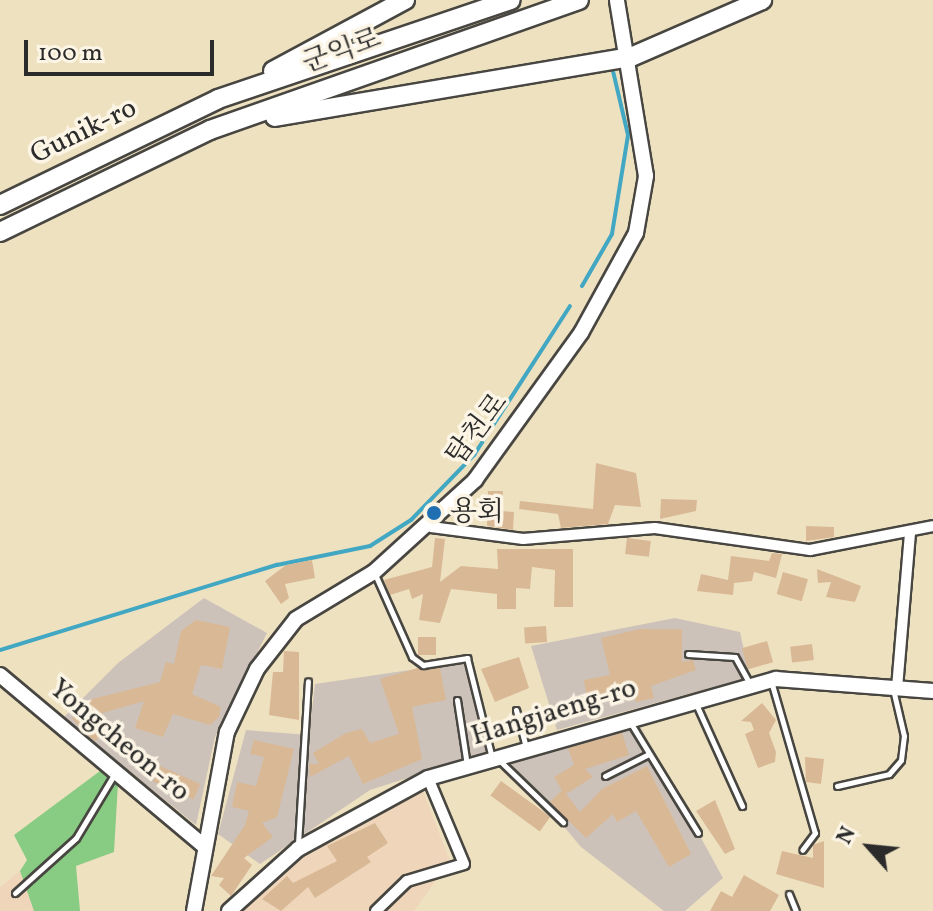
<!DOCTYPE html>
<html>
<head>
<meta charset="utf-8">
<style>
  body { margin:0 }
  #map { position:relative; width:933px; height:911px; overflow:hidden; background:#eee1c0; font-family:Vollkorn,"Noto Serif KR",serif }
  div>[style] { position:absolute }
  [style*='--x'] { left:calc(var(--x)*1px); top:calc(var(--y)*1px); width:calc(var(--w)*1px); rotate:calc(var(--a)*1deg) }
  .built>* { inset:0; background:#efd6bb }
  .industrial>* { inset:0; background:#cdc2b9 }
  .green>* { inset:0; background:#88cb83 }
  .stream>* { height:4px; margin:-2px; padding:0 2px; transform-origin:2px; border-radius:2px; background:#42a7c2 }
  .building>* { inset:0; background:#d9b895; transform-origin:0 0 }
  .roads { filter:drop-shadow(2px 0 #484641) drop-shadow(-2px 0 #484641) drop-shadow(0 2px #484641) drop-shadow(0 -2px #484641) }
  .lane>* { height:5px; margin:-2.5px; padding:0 2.5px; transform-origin:2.5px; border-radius:2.5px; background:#fff }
  .street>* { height:10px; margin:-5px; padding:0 5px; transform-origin:5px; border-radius:5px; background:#fff }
  .secondary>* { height:14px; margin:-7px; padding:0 7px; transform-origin:7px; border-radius:7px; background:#fff }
  .highway>* { height:18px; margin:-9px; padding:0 9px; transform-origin:9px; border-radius:9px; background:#fff }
  .dots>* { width:22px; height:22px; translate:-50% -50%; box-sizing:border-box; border:4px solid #fcf5e5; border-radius:50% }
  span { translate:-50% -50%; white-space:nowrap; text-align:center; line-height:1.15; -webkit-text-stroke:7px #fcf5e5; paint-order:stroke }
  .street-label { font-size:28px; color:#2b2b2b }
  .poi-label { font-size:28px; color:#2b2b2b }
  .left { translate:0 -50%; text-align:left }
  .north { position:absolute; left:829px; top:807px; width:80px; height:80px; -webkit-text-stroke:6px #fcf5e5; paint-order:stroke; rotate:297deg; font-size:22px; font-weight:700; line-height:32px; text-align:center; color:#2b2b2b }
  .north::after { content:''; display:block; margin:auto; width:28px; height:36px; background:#2b2b2b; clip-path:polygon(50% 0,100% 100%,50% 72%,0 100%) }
  .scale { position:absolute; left:24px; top:40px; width:190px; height:36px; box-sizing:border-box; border:4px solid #2b2b2b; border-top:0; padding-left:10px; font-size:24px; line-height:28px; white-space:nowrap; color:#2b2b2b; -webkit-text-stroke:6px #fcf5e5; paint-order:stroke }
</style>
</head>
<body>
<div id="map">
  <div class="built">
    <div style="clip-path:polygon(422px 788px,450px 861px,414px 911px,241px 911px,288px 865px)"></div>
    <div style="clip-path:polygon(20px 871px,34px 911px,0 911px,0 887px)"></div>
  </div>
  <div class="industrial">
    <div style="clip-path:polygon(204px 598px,267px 633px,215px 737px,196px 825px,63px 718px,118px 663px)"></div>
    <div style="clip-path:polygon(675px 618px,740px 632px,750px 677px,557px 730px,531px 646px)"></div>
    <div style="clip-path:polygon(464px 662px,486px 753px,370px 790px,260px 864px,218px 834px,246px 730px,309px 735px,315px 684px)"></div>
    <div style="clip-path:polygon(637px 721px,723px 878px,685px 911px,664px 911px,581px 847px,508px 760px)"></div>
  </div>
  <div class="green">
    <div style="clip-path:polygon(100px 771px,118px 783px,114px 852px,76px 866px,80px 911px,34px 911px,20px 871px,27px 860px,14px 835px)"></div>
  </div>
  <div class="stream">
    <div style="--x:582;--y:286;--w:60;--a:-60"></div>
    <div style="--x:612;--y:234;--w:100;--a:-80.8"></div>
    <div style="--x:628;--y:135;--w:70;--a:-103.2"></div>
    <div style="--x:0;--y:650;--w:290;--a:-17.1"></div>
    <div style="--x:277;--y:565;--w:95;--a:-11.5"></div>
    <div style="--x:370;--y:546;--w:49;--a:-32.4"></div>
    <div style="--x:411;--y:520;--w:91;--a:-45.9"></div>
    <div style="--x:474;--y:455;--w:177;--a:-57.2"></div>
  </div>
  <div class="building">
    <div style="clip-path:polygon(596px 463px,636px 473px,641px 507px,615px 505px,608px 524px,561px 528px,558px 514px,519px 509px,520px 501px,593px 509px)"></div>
    <div style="clip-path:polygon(488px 491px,503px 491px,502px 511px,514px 512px,513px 530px,487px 526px)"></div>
    <div style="clip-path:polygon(661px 499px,697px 500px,696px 511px,660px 519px)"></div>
    <div style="clip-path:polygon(806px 526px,834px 527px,834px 537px,806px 541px)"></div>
    <div style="clip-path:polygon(435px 538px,445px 539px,440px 582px,461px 566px,498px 569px,497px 549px,573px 549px,573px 607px,554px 607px,555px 570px,532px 567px,530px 589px,516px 588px,516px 609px,497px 609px,497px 594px,451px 589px,440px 623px,419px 620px,423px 594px,412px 599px,409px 589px,390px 595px,384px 580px,432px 567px)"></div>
    <div style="left:627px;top:538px;width:24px;height:16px;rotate:7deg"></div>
    <div style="clip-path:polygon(772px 553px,782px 554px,776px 578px,754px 572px,752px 581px,734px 583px,733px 595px,697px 591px,701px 574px,728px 580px,731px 556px,769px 561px)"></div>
    <div style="clip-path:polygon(312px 560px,315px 578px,285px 584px,289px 598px,281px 604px,265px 581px,286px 565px)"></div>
    <div style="clip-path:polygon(817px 569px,861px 586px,855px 602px,826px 597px,831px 582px,818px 583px)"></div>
    <div style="left:783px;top:572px;width:26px;height:23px;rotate:16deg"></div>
    <div style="clip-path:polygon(196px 620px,230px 627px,222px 669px,201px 665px,192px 694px,221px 707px,219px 717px,210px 725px,173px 714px,163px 737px,135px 728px,144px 701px,99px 714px,111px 728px,95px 741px,85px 733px,72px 718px,92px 699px,160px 682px,166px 662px,174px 664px,181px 631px)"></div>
    <div style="left:546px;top:626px;width:16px;height:22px;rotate:86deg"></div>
    <div style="clip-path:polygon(640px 629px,682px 629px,682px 662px,693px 660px,696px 670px,651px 686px,654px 698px,636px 702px,633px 690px,587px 699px,584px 680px,610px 675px,601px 638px)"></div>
    <div style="left:418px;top:637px;width:18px;height:18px"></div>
    <div style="left:767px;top:641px;width:22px;height:26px;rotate:74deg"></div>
    <div style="left:812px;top:644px;width:16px;height:22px;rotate:83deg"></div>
    <div style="clip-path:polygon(284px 651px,299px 652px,299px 720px,269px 715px,273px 672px,283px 672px)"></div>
    <div style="clip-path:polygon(519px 657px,529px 688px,495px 702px,481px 669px)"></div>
    <div style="clip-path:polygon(418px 668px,440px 668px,446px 700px,412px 707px,422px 759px,363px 784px,349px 756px,310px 777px,309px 764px,319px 764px,313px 753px,346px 733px,362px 729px,370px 743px,399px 734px,380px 679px)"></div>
    <div style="clip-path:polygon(762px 703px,776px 720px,769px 733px,776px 752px,775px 762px,758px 768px,745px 734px,754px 730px,751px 722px,741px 721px)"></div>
    <div style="clip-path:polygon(622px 733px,629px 755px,585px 769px,593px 777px,566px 794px,580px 812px,602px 789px,647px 766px,691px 854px,669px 867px,636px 811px,617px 822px,613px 814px,586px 838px,550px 802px,562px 790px,554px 777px,574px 765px,568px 748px)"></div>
    <div style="clip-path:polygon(254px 740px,294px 749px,277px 817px,262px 823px,273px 837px,244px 858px,252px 865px,231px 896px,219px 885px,224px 878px,211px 876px,245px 825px,249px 811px,232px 807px,237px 782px,256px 786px,264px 757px,250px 754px)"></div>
    <div style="clip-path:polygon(805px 757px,824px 759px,821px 784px,806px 782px)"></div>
    <div style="left:160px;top:766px;width:44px;height:17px;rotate:24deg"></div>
    <div style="left:501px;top:781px;width:61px;height:18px;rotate:36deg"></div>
    <div style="clip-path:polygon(715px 800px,735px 849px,725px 854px,696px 811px)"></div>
    <div style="clip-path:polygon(375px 823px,388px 843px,367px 857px,371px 862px,315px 898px,308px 887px,281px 911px,262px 899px,287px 876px,293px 883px,337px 861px,327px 846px)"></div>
    <div style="clip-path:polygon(824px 841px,824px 888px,776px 874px,782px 851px,813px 858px,813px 845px)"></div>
    <div style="clip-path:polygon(744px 875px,779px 895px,770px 911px,710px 911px,721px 891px,732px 897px)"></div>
  </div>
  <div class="roads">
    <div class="lane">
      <div style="--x:374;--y:572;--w:93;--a:65.9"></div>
      <div style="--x:412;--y:657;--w:14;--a:36"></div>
      <div style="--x:423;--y:665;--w:45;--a:-9"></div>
      <div style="--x:467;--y:658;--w:103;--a:76"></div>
      <div style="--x:688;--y:654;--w:47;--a:3.7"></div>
      <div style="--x:735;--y:657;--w:31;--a:61"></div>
      <div style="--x:771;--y:681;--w:158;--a:73.9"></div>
      <div style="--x:815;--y:833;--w:21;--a:127"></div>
      <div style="--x:457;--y:700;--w:66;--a:81.3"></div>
      <div style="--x:696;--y:704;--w:112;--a:65.7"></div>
      <div style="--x:516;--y:710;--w:39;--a:75"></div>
      <div style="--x:630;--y:722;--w:130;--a:58.5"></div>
      <div style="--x:500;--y:761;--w:88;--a:44.1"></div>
      <div style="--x:605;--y:776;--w:49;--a:-26.6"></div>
      <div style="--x:837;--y:786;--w:53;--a:-13"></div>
      <div style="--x:889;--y:774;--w:18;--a:-49"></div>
      <div style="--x:901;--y:760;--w:24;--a:-83"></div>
      <div style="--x:904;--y:736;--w:48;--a:-103.2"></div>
      <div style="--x:298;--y:844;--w:163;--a:-86.5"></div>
      <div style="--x:15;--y:893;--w:82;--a:-42"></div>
      <div style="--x:76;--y:838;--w:76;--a:-59"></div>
      <div style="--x:789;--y:894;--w:18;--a:68"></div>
    </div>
    <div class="street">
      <div style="--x:431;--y:527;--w:93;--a:7.4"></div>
      <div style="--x:523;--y:539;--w:132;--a:-4.8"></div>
      <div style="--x:655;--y:528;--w:157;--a:8.1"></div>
      <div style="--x:810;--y:550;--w:125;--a:-11"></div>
      <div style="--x:897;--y:688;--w:155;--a:-85.2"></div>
      <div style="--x:376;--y:911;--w:43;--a:-44.1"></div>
      <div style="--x:407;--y:881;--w:59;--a:-16.6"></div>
      <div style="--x:464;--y:864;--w:93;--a:-112.7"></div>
    </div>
    <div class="secondary">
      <div style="--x:0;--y:675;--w:266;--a:40"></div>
      <div style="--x:194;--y:911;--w:182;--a:-79.6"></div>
      <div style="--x:227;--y:732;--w:70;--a:-64.5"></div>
      <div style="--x:257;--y:669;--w:63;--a:-52"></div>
      <div style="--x:296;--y:619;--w:91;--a:-31.1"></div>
      <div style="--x:374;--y:572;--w:137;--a:-42.3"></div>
      <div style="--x:475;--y:480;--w:181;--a:-54.2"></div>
      <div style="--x:581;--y:333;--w:114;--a:-61.2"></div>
      <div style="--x:636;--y:233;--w:58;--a:-80"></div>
      <div style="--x:646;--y:176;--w:178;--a:-99.4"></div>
      <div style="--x:229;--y:911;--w:93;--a:-41.9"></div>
      <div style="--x:298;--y:849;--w:148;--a:-28.6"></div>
      <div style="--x:428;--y:778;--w:362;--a:-15.9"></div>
      <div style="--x:776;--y:679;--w:157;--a:4.4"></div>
    </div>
    <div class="highway">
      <div style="--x:273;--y:71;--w:150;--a:-28.3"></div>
      <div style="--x:275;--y:117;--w:361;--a:-9.6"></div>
      <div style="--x:631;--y:57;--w:143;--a:-23.5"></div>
      <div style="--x:0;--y:205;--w:242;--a:-25.9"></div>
      <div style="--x:218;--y:99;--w:309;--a:-18.7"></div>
      <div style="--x:0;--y:232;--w:233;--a:-25.9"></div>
      <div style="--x:210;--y:130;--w:391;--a:-19.4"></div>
    </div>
  </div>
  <div class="dots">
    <div style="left:434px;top:513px;background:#1f6fb2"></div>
  </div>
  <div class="street-label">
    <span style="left:342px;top:52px;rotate:-20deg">군익로</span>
    <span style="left:84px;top:132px;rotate:-26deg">Gunik-ro</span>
    <span style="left:478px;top:430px;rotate:-53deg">탑천로</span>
    <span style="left:554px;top:713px;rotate:-17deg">Hangjaeng-ro</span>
    <span style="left:119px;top:741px;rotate:40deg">Yongcheon-ro</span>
  </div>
  <div class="poi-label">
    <span class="left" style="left:450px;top:513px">용회</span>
  </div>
  <div class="north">N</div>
  <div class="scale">100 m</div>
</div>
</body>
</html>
